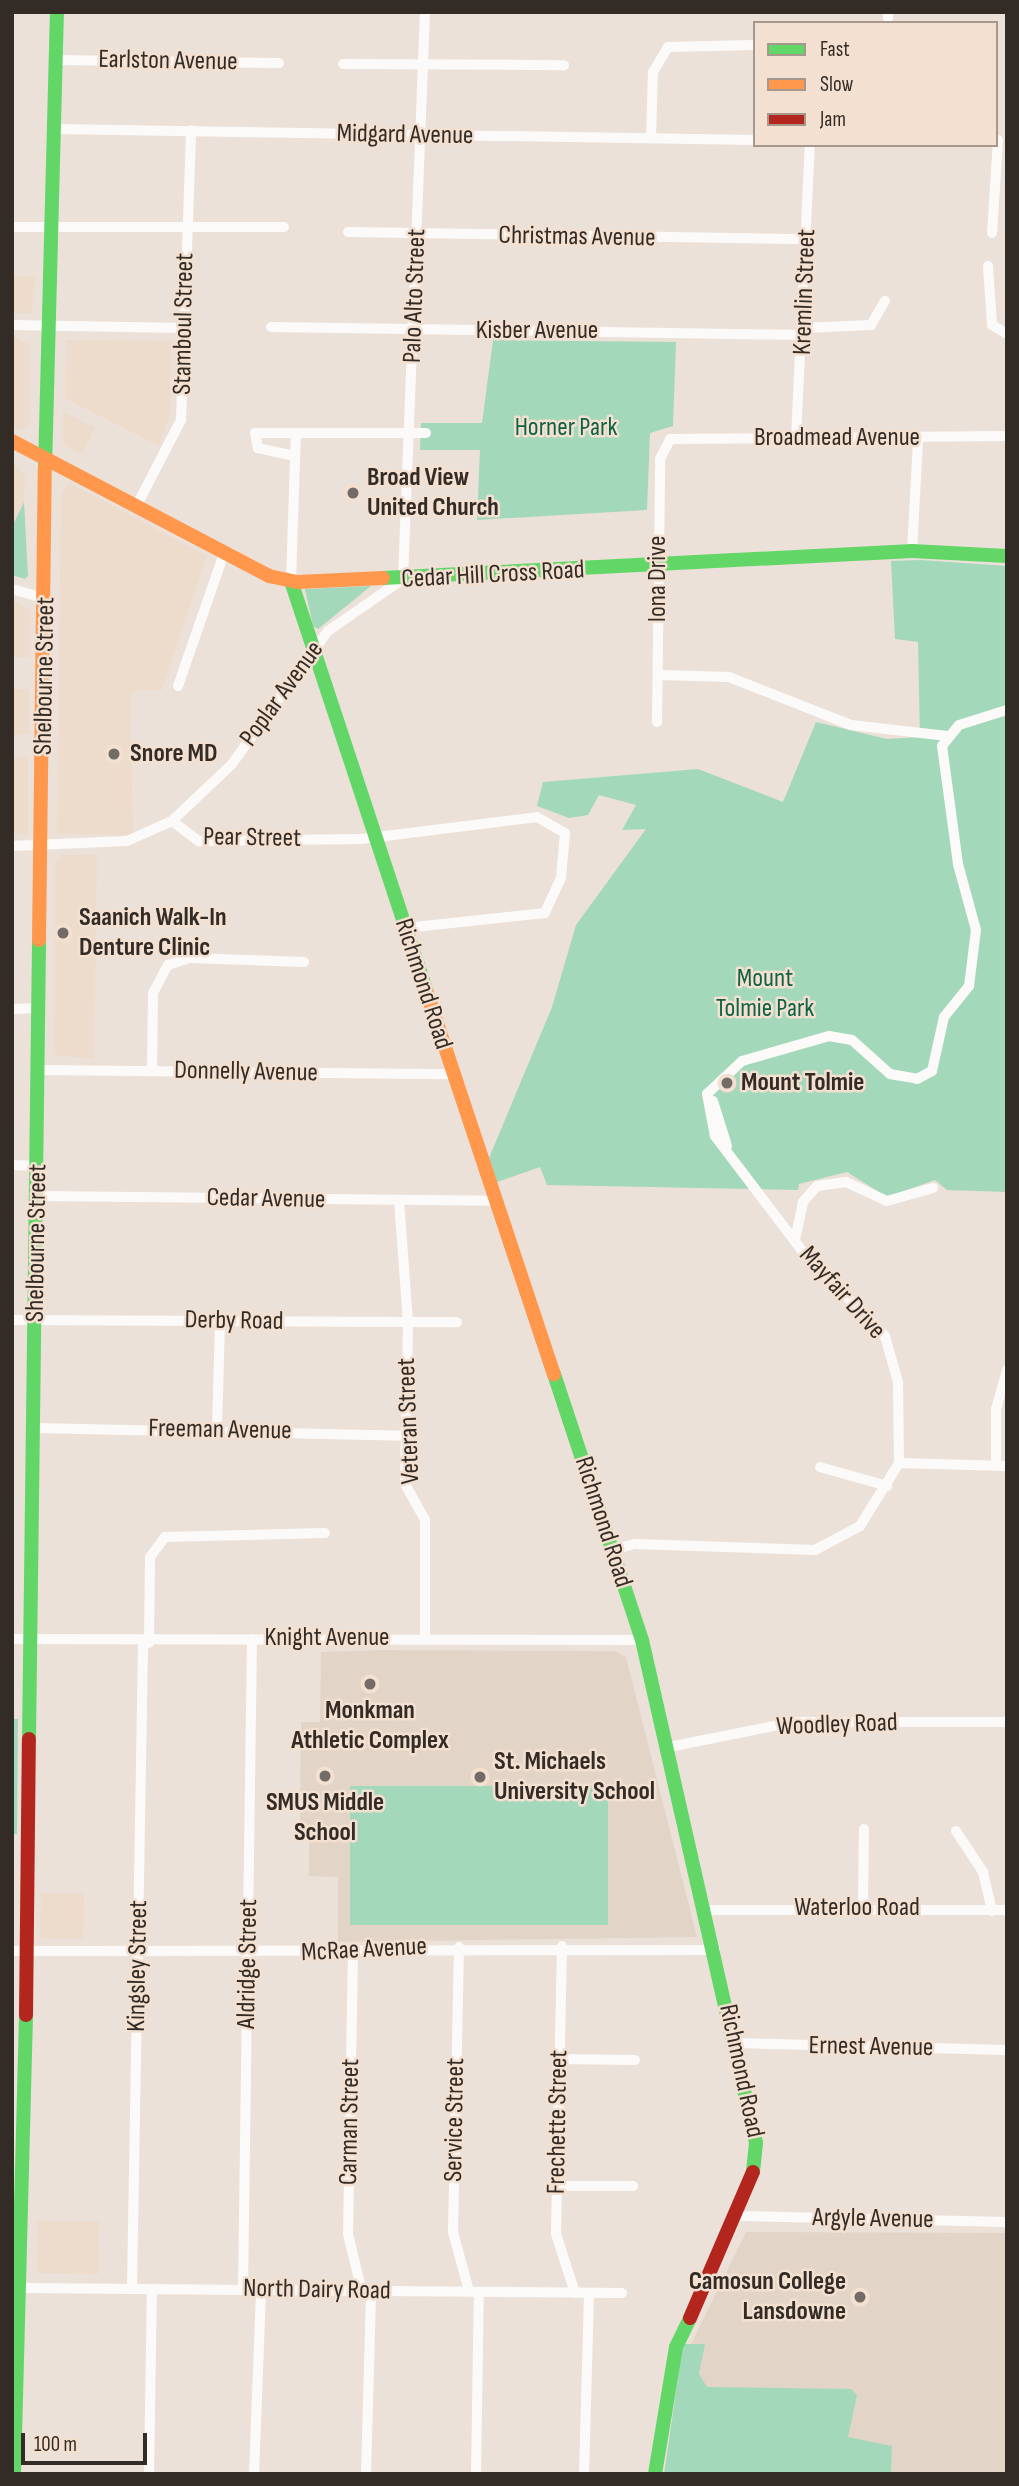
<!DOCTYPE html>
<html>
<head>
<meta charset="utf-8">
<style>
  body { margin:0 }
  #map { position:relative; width:1019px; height:2486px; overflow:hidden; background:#ebe1d9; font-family:"Sofia Sans Condensed",sans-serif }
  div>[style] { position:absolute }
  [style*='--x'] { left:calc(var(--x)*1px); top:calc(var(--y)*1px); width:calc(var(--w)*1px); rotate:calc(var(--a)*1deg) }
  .built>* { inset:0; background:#eddbcc; transform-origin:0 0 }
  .education>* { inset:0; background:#e2d5c8 }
  .green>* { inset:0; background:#a4d8ba; transform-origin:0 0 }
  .street>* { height:10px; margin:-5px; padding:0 5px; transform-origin:5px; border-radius:5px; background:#fcfaf9 }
  .fast>* { height:14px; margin:-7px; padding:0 7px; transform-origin:7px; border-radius:7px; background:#63d668 }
  .slow>* { height:14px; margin:-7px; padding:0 7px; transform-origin:7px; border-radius:7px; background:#ff974d }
  .jam>* { height:14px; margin:-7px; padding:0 7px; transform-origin:7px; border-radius:7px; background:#b3261e }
  .dots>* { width:19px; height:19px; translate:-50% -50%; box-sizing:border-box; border:4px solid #f3e0d1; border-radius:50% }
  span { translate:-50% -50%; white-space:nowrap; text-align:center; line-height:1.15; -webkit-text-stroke:5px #f3e0d1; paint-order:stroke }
  .street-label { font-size:26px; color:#332c26 }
  .park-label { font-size:26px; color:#0d6344 }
  .poi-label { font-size:26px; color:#332c26; font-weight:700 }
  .left { translate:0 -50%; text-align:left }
  .right { translate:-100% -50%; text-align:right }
  .frame { position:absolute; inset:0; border:14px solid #332c26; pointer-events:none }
  .legend { position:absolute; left:753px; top:21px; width:245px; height:126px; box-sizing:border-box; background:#f3e0d1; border:2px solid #a6988d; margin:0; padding:9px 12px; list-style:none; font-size:21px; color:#332c26 }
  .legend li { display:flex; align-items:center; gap:14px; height:35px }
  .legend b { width:35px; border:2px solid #a6988d }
  .scale { position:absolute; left:21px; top:2433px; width:126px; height:32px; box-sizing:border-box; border:4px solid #332c26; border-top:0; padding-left:9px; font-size:21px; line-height:24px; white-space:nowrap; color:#332c26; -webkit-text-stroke:5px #f3e0d1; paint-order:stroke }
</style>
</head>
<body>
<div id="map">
  <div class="built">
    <div style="clip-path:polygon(12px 276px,36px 276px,31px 313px,12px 313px)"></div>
    <div style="clip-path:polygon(12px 337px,30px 344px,30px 423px,22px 430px,12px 427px)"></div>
    <div style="clip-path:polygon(66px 340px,171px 341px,170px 414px,159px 446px,65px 398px)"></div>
    <div style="clip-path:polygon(63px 411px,95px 428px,82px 454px,63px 444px)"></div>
    <div style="clip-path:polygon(12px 463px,25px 475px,24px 502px,12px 527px)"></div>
    <div style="clip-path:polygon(69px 483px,207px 556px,162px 690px,136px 690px,130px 696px,133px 835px,57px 834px,61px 496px)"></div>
    <div style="clip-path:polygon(12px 601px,31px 610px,30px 658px,12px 656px)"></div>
    <div style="left:12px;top:689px;width:17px;height:45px"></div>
    <div style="left:12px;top:757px;width:16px;height:77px"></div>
    <div style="clip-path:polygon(62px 855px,97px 855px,94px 1059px,54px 1055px,55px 862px)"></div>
    <div style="left:41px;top:1893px;width:43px;height:45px;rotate:1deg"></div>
    <div style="left:38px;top:2221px;width:61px;height:52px;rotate:1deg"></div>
  </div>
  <div class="education">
    <div style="clip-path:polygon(378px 1650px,615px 1651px,626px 1657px,697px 1937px,338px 1942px,338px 1877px,309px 1876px,309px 1833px,300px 1832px,301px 1722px,320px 1722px,321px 1652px)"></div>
    <div style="clip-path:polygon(746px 2232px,1007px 2233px,1007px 2474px,667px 2474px,684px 2358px)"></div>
  </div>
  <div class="green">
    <div style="clip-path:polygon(493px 340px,676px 342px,673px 426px,650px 433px,647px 510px,477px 520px,480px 450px,420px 450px,421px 423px,482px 423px)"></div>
    <div style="clip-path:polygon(24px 502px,28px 576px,25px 579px,12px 575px,12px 527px)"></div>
    <div style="clip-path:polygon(920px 560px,1007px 566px,1007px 1192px,947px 1190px,935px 1180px,887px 1197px,847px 1172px,799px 1184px,798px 1190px,547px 1185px,540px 1167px,497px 1182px,489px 1158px,552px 1007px,576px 925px,646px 829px,622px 830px,636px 805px,599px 795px,588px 815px,569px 818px,537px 806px,543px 782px,698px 769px,783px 802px,816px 722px,887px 739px,920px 737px,918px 642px,895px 639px,891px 561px)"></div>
    <div style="clip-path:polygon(371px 586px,318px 629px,313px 626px,305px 589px)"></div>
    <div style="clip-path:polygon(12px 1719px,18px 1719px,17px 1834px,12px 1834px)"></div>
    <div style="left:350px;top:1786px;width:258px;height:139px"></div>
    <div style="clip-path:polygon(683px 2344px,705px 2344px,699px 2374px,707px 2387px,851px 2389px,857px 2395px,848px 2437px,892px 2446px,891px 2474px,664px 2474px)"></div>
  </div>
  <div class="street">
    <div style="--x:888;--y:12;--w:11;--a:90"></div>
    <div style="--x:56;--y:60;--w:223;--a:0.8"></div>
    <div style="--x:343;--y:64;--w:221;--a:0.3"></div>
    <div style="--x:55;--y:129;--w:700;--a:0.9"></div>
    <div style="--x:651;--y:138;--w:66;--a:-88.3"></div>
    <div style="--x:653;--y:72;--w:29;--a:-59"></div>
    <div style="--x:668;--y:47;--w:87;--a:-1.3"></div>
    <div style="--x:12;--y:227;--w:272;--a:0"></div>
    <div style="--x:348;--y:232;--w:458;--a:0.9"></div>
    <div style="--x:992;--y:233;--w:93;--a:-86.3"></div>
    <div style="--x:988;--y:266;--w:59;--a:86.1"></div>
    <div style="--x:992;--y:325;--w:17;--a:31"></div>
    <div style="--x:12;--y:325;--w:172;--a:1"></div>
    <div style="--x:271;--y:327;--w:531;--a:0.86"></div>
    <div style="--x:803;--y:328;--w:68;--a:-2.5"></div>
    <div style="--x:871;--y:325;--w:28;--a:-60"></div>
    <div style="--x:796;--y:438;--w:293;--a:-87.3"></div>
    <div style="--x:295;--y:456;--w:38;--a:-168"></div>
    <div style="--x:258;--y:448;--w:15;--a:-101"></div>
    <div style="--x:255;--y:433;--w:171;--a:0"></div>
    <div style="--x:136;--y:507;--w:98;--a:-62.7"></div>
    <div style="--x:181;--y:420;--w:290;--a:-88"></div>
    <div style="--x:912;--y:551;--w:112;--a:-86.9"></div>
    <div style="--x:291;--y:581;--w:148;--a:-88.1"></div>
    <div style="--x:12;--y:589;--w:35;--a:16"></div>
    <div style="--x:660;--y:675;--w:69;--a:1.7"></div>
    <div style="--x:729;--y:677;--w:131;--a:21.5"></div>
    <div style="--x:851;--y:725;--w:97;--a:6.5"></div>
    <div style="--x:178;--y:686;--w:141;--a:-70.9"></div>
    <div style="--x:657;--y:722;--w:263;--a:-89.3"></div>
    <div style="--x:660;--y:459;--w:22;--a:-63"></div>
    <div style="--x:670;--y:439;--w:335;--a:-0.5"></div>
    <div style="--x:172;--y:821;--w:34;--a:37"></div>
    <div style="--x:199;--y:841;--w:162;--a:-0.7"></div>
    <div style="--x:361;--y:839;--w:177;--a:-7.1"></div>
    <div style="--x:537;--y:817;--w:32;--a:30"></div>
    <div style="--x:565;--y:833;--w:45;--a:95.1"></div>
    <div style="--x:561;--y:878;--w:38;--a:115"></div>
    <div style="--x:545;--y:913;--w:141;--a:173.9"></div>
    <div style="--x:12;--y:846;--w:115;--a:-2.5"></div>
    <div style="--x:127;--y:841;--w:49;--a:-24"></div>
    <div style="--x:172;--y:821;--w:83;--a:-43.5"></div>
    <div style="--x:232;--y:764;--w:164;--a:-54.2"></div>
    <div style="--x:328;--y:631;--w:91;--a:-34.7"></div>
    <div style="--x:403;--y:579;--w:567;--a:-87.78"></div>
    <div style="--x:12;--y:1009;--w:28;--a:-2"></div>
    <div style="--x:39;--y:1070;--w:414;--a:0.6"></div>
    <div style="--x:152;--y:1071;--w:78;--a:-89.3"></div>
    <div style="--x:153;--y:993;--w:32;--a:-62"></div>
    <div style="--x:168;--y:965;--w:22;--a:-18"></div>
    <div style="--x:189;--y:958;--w:115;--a:2"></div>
    <div style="--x:713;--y:1101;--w:47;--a:72.7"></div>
    <div style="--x:12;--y:1165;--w:26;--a:2"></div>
    <div style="--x:37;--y:1196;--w:458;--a:0.6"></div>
    <div style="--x:399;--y:1200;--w:124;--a:85.8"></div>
    <div style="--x:408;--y:1324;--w:160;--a:91.1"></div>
    <div style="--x:405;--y:1484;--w:41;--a:60.9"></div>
    <div style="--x:425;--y:1520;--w:118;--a:90"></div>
    <div style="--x:795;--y:1240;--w:39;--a:-78"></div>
    <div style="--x:803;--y:1202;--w:21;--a:-49"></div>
    <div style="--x:817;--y:1186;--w:29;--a:-8"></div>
    <div style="--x:846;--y:1182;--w:45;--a:24.9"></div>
    <div style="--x:887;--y:1201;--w:48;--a:-15.8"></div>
    <div style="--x:12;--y:1320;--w:445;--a:0.3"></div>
    <div style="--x:34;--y:1428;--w:372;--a:1.2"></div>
    <div style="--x:217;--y:1429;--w:108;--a:-88.4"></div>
    <div style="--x:899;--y:1463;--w:108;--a:1.6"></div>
    <div style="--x:996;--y:1465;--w:56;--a:-90"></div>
    <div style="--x:996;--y:1409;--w:41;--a:-74.2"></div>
    <div style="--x:820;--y:1467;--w:70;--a:15.8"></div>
    <div style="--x:613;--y:1550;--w:22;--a:-16"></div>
    <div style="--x:634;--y:1544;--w:181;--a:1.9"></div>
    <div style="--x:815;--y:1550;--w:51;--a:-28.1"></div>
    <div style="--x:860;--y:1526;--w:74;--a:-58.2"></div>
    <div style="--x:899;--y:1463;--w:81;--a:-90.7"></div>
    <div style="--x:898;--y:1382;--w:48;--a:-105.8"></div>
    <div style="--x:885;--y:1336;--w:117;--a:-134.3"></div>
    <div style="--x:803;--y:1252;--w:146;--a:-127.2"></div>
    <div style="--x:715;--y:1136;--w:43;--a:-100.8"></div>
    <div style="--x:707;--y:1094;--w:48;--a:-43.3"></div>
    <div style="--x:742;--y:1061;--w:91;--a:-16"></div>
    <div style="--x:829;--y:1036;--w:23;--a:10"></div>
    <div style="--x:852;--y:1040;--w:51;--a:41.8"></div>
    <div style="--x:890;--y:1074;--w:27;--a:10"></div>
    <div style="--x:917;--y:1079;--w:17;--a:-28"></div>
    <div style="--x:932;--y:1071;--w:55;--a:-77.5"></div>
    <div style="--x:944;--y:1017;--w:40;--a:-51"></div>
    <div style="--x:969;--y:986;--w:56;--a:-82.9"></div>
    <div style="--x:976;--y:930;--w:68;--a:-105.3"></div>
    <div style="--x:958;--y:864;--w:119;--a:-97.7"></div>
    <div style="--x:942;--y:746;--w:27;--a:-51"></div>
    <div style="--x:959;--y:725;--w:50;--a:-17.4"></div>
    <div style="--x:12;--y:1639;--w:630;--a:0.09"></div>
    <div style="--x:149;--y:1643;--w:86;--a:-89.3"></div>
    <div style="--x:150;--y:1557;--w:25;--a:-53"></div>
    <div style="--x:165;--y:1537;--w:160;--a:-1.4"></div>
    <div style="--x:669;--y:1747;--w:127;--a:-11.3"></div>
    <div style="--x:794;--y:1722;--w:213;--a:0"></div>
    <div style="--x:956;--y:1831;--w:49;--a:56.6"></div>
    <div style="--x:983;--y:1872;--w:40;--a:77"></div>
    <div style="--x:863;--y:1906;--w:77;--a:-89.3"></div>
    <div style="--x:707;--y:1910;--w:300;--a:0"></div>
    <div style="--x:562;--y:1946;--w:288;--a:91.2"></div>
    <div style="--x:556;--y:2234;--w:62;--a:72.1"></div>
    <div style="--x:459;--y:1947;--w:285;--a:91.2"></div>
    <div style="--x:453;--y:2232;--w:61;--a:74.8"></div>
    <div style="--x:353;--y:1950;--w:284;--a:91"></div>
    <div style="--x:348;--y:2234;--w:60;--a:76.4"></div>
    <div style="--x:12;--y:1951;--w:703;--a:-0.08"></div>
    <div style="--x:736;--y:2043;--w:271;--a:1.5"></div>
    <div style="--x:560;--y:2059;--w:75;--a:0.8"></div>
    <div style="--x:557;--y:2186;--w:76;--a:0"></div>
    <div style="--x:740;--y:2216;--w:267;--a:1.3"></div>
    <div style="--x:19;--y:2288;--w:603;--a:0.48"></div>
    <div style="--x:132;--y:2289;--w:646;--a:-89.02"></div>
    <div style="--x:243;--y:2289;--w:650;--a:-89.21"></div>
    <div style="--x:149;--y:2474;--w:185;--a:-89.1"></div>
    <div style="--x:254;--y:2474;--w:184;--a:-87.8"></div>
    <div style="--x:366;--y:2474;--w:182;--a:-88.4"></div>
    <div style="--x:476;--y:2474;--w:182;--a:-89.1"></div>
    <div style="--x:584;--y:2474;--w:181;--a:-88.4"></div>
  </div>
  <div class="fast">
    <div style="--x:45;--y:468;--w:456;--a:-88.5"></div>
    <div style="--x:383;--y:578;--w:530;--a:-2.92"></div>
    <div style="--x:912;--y:551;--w:95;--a:3"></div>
    <div style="--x:291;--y:581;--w:431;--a:71.7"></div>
    <div style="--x:554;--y:1374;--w:280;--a:71.7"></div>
    <div style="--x:642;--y:1640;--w:516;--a:77.23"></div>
    <div style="--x:756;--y:2143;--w:29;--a:96"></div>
    <div style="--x:29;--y:1739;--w:799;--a:-89.28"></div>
    <div style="--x:14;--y:2474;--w:459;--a:-88.5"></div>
    <div style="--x:655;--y:2474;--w:129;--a:-80.6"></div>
    <div style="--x:676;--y:2347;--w:32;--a:-64"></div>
  </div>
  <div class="slow">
    <div style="--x:12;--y:441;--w:290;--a:27.7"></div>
    <div style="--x:269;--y:576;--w:30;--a:12"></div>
    <div style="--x:298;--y:582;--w:85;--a:-2.7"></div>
    <div style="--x:39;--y:940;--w:472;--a:-89.3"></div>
    <div style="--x:426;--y:990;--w:405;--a:71.6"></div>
  </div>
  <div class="jam">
    <div style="--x:26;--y:2015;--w:276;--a:-89.4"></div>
    <div style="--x:690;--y:2318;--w:159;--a:-66.7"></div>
  </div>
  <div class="dots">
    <div style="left:353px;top:493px;background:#736b65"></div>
    <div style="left:114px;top:754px;background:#736b65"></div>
    <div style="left:63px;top:933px;background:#736b65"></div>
    <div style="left:727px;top:1083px;background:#736b65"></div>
    <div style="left:370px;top:1684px;background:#736b65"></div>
    <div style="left:325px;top:1776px;background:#736b65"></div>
    <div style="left:480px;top:1777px;background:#736b65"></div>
    <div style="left:860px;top:2297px;background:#736b65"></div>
  </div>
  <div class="street-label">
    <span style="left:168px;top:61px;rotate:1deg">Earlston Avenue</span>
    <span style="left:405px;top:135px;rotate:1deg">Midgard Avenue</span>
    <span style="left:577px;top:237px;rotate:1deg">Christmas Avenue</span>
    <span style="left:805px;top:292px;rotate:-88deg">Kremlin Street</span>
    <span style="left:415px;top:296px;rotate:-88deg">Palo Alto Street</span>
    <span style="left:184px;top:324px;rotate:-89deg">Stamboul Street</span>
    <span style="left:537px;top:331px">Kisber Avenue</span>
    <span style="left:837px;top:438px">Broadmead Avenue</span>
    <span style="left:493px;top:575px;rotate:-3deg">Cedar Hill Cross Road</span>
    <span style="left:658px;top:579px;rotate:-90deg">Iona Drive</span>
    <span style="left:45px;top:676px;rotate:-89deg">Shelbourne Street</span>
    <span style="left:282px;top:694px;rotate:-54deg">Poplar Avenue</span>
    <span style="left:252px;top:838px;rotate:1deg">Pear Street</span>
    <span style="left:423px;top:984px;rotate:72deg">Richmond Road</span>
    <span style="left:246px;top:1072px;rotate:1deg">Donnelly Avenue</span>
    <span style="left:266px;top:1199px;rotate:1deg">Cedar Avenue</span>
    <span style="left:37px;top:1243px;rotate:-89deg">Shelbourne Street</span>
    <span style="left:842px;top:1293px;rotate:48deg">Mayfair Drive</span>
    <span style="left:234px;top:1321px;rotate:1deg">Derby Road</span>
    <span style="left:409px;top:1421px;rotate:-92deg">Veteran Street</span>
    <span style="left:220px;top:1430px;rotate:1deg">Freeman Avenue</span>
    <span style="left:603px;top:1522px;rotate:72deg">Richmond Road</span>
    <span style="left:327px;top:1638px">Knight Avenue</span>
    <span style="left:837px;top:1725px;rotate:-2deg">Woodley Road</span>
    <span style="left:857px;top:1908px">Waterloo Road</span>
    <span style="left:364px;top:1950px;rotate:-3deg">McRae Avenue</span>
    <span style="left:248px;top:1964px;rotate:-89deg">Aldridge Street</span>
    <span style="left:138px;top:1966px;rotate:-89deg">Kingsley Street</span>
    <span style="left:871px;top:2047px;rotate:1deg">Ernest Avenue</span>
    <span style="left:741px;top:2071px;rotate:78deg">Richmond Road</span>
    <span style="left:455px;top:2120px;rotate:-89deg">Service Street</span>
    <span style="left:350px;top:2122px;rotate:-89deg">Carman Street</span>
    <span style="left:558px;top:2122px;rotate:-89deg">Frechette Street</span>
    <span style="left:873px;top:2219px;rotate:1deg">Argyle Avenue</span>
    <span style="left:317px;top:2290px;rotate:1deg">North Dairy Road</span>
  </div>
  <div class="park-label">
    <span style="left:566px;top:428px">Horner Park</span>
    <span style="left:765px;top:994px">Mount<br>Tolmie Park</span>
  </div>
  <div class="poi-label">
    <span class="left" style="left:367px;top:493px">Broad View<br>United Church</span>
    <span class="left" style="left:130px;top:754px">Snore MD</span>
    <span class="left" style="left:79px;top:933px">Saanich Walk-In<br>Denture Clinic</span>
    <span class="left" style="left:741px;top:1083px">Mount Tolmie</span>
    <span style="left:370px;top:1726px">Monkman<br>Athletic Complex</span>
    <span class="left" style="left:494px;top:1777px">St. Michaels<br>University School</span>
    <span style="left:325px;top:1818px">SMUS Middle<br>School</span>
    <span class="right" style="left:846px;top:2297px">Camosun College<br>Lansdowne</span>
  </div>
  <div class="frame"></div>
  <ul class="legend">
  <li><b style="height:9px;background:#63d668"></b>Fast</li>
  <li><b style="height:9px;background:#ff974d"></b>Slow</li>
  <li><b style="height:9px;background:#b3261e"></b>Jam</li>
  </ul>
  <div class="scale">100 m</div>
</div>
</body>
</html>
